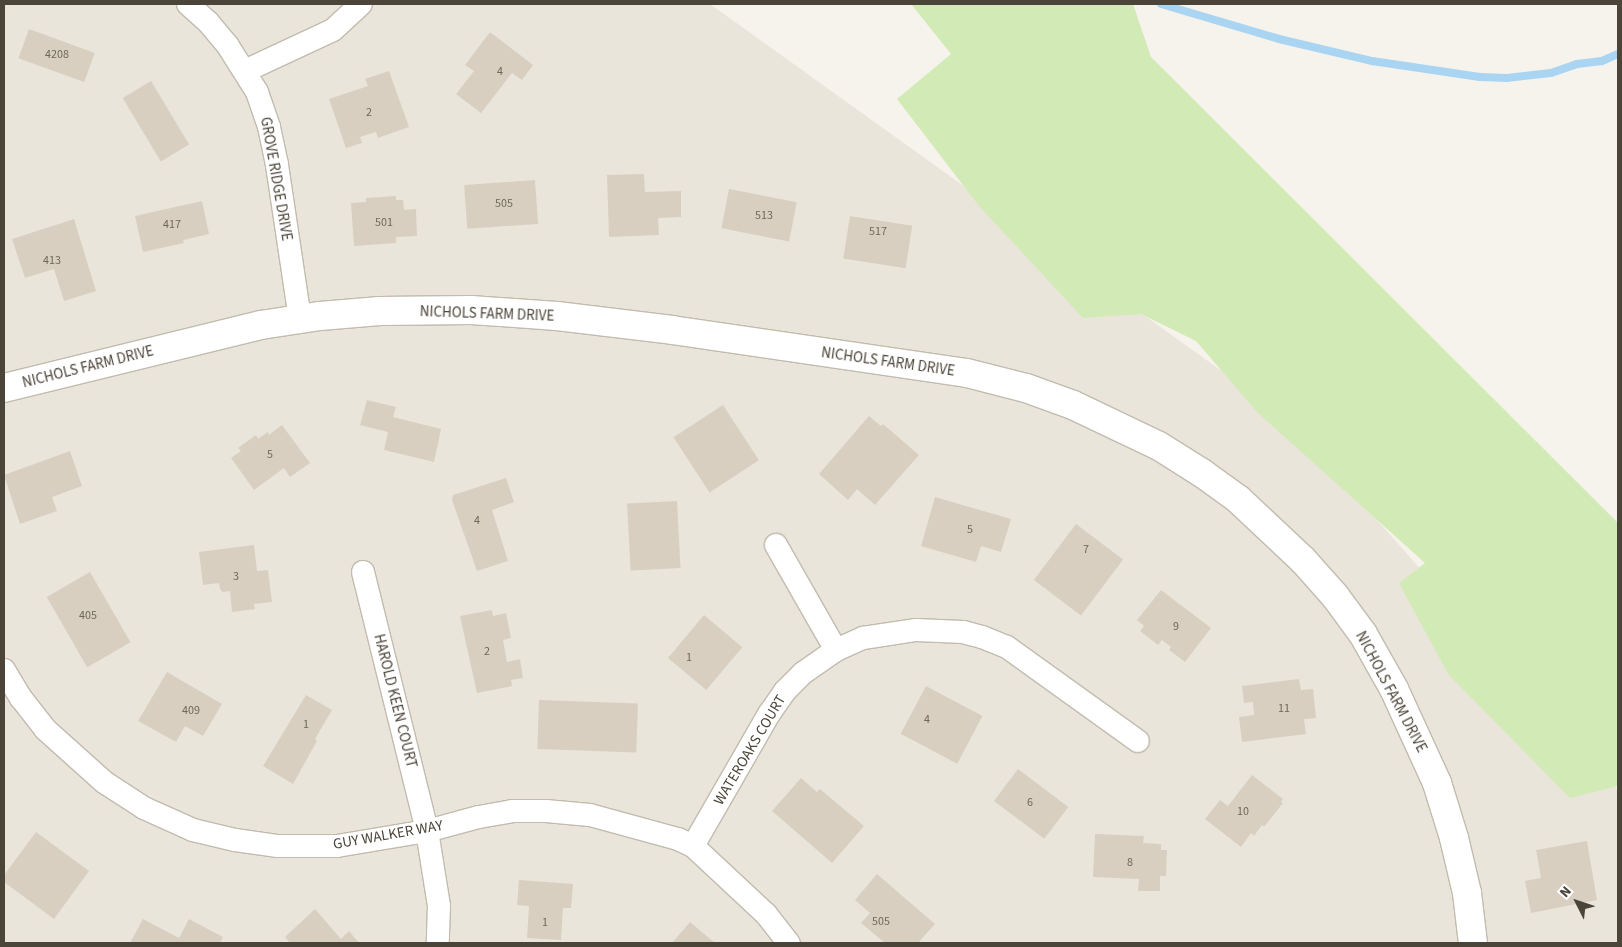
<!DOCTYPE html>
<html>
<head>
<meta charset="utf-8">
<style>
  body { margin:0 }
  #map { position:relative; width:1622px; height:947px; overflow:hidden; background:#f6f3ec; font-family:"Source Sans 3",sans-serif }
  div>[style] { position:absolute }
  [style*='--x'] { left:calc(var(--x)*1px); top:calc(var(--y)*1px); width:calc(var(--w)*1px); rotate:calc(var(--a)*1deg) }
  .residential>* { inset:0; background:#eae5da }
  .green>* { inset:0; background:#d2eab5 }
  .stream>* { height:8px; margin:-4px; padding:0 4px; transform-origin:4px; border-radius:4px; background:#a9d4f2 }
  .building>* { inset:0; background:#d8cfc1; transform-origin:0 0 }
  .roads { filter:drop-shadow(1px 0 #c2bbae) drop-shadow(-1px 0 #c2bbae) drop-shadow(0 1px #c2bbae) drop-shadow(0 -1px #c2bbae) }
  .minor>* { height:22px; margin:-11px; padding:0 11px; transform-origin:11px; border-radius:11px; background:#fff }
  .tertiary>* { height:28px; margin:-14px; padding:0 14px; transform-origin:14px; border-radius:14px; background:#fff }
  span { translate:-50% -50%; white-space:nowrap; text-align:center; line-height:1.15; -webkit-text-stroke:5px #fff; paint-order:stroke }
  .number-label { font-size:12px; color:#6e675b }
  .number-label span { -webkit-text-stroke-width:0 }
  .street-label { font-size:15px; color:#4b4439 }
  .frame { position:absolute; inset:0; border:5px solid #4b4439; pointer-events:none }
  .north { position:absolute; left:1552px; top:877px; width:50px; height:50px; -webkit-text-stroke:4px #fff; paint-order:stroke; rotate:311deg; font-size:14px; font-weight:700; line-height:20px; text-align:center; color:#4b4439 }
  .north::after { content:''; display:block; margin:auto; width:18px; height:22px; background:#4b4439; clip-path:polygon(50% 0,100% 100%,50% 72%,0 100%) }
</style>
</head>
<body>
<div id="map">
  <div class="residential">
    <div style="clip-path:polygon(4px 4px,710px 4px,1283px 415px,1618px 790px,1618px 943px,4px 943px)"></div>
  </div>
  <div class="green">
    <div style="clip-path:polygon(911px 4px,1133px 4px,1151px 57px,1618px 523px,1618px 786px,1570px 798px,1448px 674px,1399px 583px,1425px 563px,1258px 413px,1196px 341px,1141px 314px,1083px 318px,979px 206px,897px 99px,951px 54px)"></div>
  </div>
  <div class="stream">
    <div style="--x:1161;--y:4;--w:123;--a:16.5"></div>
    <div style="--x:1279;--y:39;--w:96;--a:13.3"></div>
    <div style="--x:1372;--y:61;--w:109;--a:8.4"></div>
    <div style="--x:1480;--y:77;--w:27;--a:2"></div>
    <div style="--x:1507;--y:78;--w:44;--a:-6.5"></div>
    <div style="--x:1551;--y:73;--w:28;--a:-19"></div>
    <div style="--x:1577;--y:64;--w:25;--a:-7"></div>
    <div style="--x:1602;--y:61;--w:17;--a:-24"></div>
  </div>
  <div class="building">
    <div style="left:29px;top:29px;width:70px;height:31px;rotate:20deg"></div>
    <div style="clip-path:polygon(490px 32px,533px 65px,522px 80px,512px 73px,481px 113px,456px 94px,474px 71px,465px 65px)"></div>
    <div style="clip-path:polygon(389px 71px,409px 127px,378px 138px,376px 132px,360px 137px,362px 143px,346px 148px,329px 99px,368px 86px,365px 79px)"></div>
    <div style="left:151px;top:81px;width:74px;height:33px;rotate:59deg"></div>
    <div style="clip-path:polygon(644px 174px,645px 192px,681px 191px,681px 217px,658px 218px,659px 235px,609px 237px,607px 175px)"></div>
    <div style="left:535px;top:180px;width:44px;height:71px;rotate:86deg"></div>
    <div style="left:729px;top:189px;width:69px;height:40px;rotate:11deg"></div>
    <div style="clip-path:polygon(396px 196px,396px 200px,403px 200px,404px 210px,416px 209px,417px 236px,396px 237px,396px 243px,354px 246px,351px 203px,366px 202px,366px 198px)"></div>
    <div style="clip-path:polygon(202px 201px,209px 234px,183px 240px,184px 243px,143px 252px,135px 216px)"></div>
    <div style="left:850px;top:216px;width:63px;height:43px;rotate:9deg"></div>
    <div style="clip-path:polygon(74px 219px,96px 291px,64px 301px,54px 269px,25px 278px,12px 239px)"></div>
    <div style="clip-path:polygon(367px 400px,396px 407px,393px 417px,441px 429px,434px 462px,384px 450px,388px 432px,360px 425px)"></div>
    <div style="left:723px;top:405px;width:66px;height:59px;rotate:57deg"></div>
    <div style="clip-path:polygon(869px 416px,881px 426px,883px 424px,919px 455px,875px 505px,857px 489px,848px 500px,819px 474px)"></div>
    <div style="clip-path:polygon(282px 425px,310px 463px,290px 477px,284px 468px,254px 490px,231px 458px,241px 451px,238px 448px,256px 435px,258px 439px,268px 432px,269px 435px)"></div>
    <div style="clip-path:polygon(70px 451px,82px 486px,52px 497px,57px 511px,20px 524px,4px 475px)"></div>
    <div style="clip-path:polygon(506px 478px,514px 502px,492px 510px,508px 561px,477px 571px,452px 500px,453px 495px)"></div>
    <div style="clip-path:polygon(935px 497px,1011px 519px,1001px 552px,981px 546px,976px 562px,921px 546px)"></div>
    <div style="left:677px;top:501px;width:67px;height:50px;rotate:87deg"></div>
    <div style="left:1076px;top:524px;width:59px;height:70px;rotate:37deg"></div>
    <div style="clip-path:polygon(254px 545px,257px 571px,268px 570px,272px 602px,254px 604px,255px 609px,232px 612px,230px 591px,223px 592px,220px 589px,219px 583px,203px 585px,199px 552px)"></div>
    <div style="left:90px;top:572px;width:81px;height:50px;rotate:60deg"></div>
    <div style="clip-path:polygon(1161px 590px,1211px 628px,1185px 662px,1169px 650px,1171px 647px,1162px 640px,1158px 645px,1140px 631px,1144px 626px,1137px 620px)"></div>
    <div style="clip-path:polygon(492px 610px,493px 616px,506px 613px,511px 638px,503px 640px,507px 662px,520px 659px,523px 678px,511px 680px,512px 686px,477px 693px,460px 616px)"></div>
    <div style="left:704px;top:615px;width:50px;height:56px;rotate:40deg"></div>
    <div style="clip-path:polygon(167px 672px,222px 704px,203px 736px,185px 726px,176px 742px,138px 721px)"></div>
    <div style="clip-path:polygon(1299px 679px,1301px 690px,1313px 689px,1316px 718px,1304px 719px,1306px 734px,1242px 742px,1239px 717px,1254px 715px,1253px 702px,1244px 703px,1242px 686px)"></div>
    <div style="left:926px;top:686px;width:64px;height:54px;rotate:28deg"></div>
    <div style="clip-path:polygon(306px 695px,332px 710px,315px 739px,317px 741px,293px 784px,263px 766px)"></div>
    <div style="left:539px;top:700px;width:99px;height:49px;rotate:2deg"></div>
    <div style="left:1018px;top:769px;width:63px;height:40px;rotate:37deg"></div>
    <div style="clip-path:polygon(1252px 775px,1283px 799px,1281px 802px,1283px 803px,1264px 827px,1262px 825px,1254px 836px,1251px 833px,1241px 847px,1205px 819px,1220px 800px,1228px 806px)"></div>
    <div style="clip-path:polygon(801px 778px,817px 792px,820px 789px,864px 826px,832px 863px,772px 811px)"></div>
    <div style="clip-path:polygon(36px 832px,89px 871px,54px 919px,4px 882px,4px 875px)"></div>
    <div style="clip-path:polygon(1095px 834px,1144px 836px,1143px 843px,1161px 844px,1161px 850px,1167px 850px,1166px 876px,1160px 876px,1160px 891px,1138px 891px,1139px 879px,1093px 877px)"></div>
    <div style="clip-path:polygon(1587px 841px,1597px 900px,1531px 913px,1525px 881px,1541px 878px,1536px 850px)"></div>
    <div style="clip-path:polygon(877px 874px,935px 924px,918px 943px,885px 943px,861px 923px,870px 913px,855px 900px)"></div>
    <div style="clip-path:polygon(519px 880px,573px 884px,571px 908px,563px 908px,561px 940px,527px 938px,529px 906px,517px 905px)"></div>
    <div style="clip-path:polygon(315px 909px,341px 939px,349px 931px,359px 943px,290px 943px,285px 937px)"></div>
    <div style="clip-path:polygon(143px 919px,179px 938px,189px 919px,223px 937px,220px 943px,130px 943px)"></div>
    <div style="clip-path:polygon(690px 922px,715px 943px,672px 943px)"></div>
  </div>
  <div class="roads">
    <div class="minor">
      <div style="--x:188;--y:4;--w:27;--a:42"></div>
      <div style="--x:208;--y:22;--w:31;--a:50"></div>
      <div style="--x:228;--y:46;--w:54;--a:57.8"></div>
      <div style="--x:257;--y:92;--w:37;--a:71"></div>
      <div style="--x:269;--y:127;--w:39;--a:78"></div>
      <div style="--x:277;--y:165;--w:155;--a:81.5"></div>
      <div style="--x:245;--y:71;--w:97;--a:-25"></div>
      <div style="--x:333;--y:30;--w:38;--a:-43"></div>
      <div style="--x:776;--y:545;--w:121;--a:60.3"></div>
      <div style="--x:363;--y:572;--w:267;--a:76.1"></div>
      <div style="--x:427;--y:831;--w:76;--a:80.9"></div>
      <div style="--x:439;--y:906;--w:37;--a:92"></div>
      <div style="--x:4;--y:670;--w:33;--a:59"></div>
      <div style="--x:21;--y:698;--w:39;--a:52"></div>
      <div style="--x:45;--y:729;--w:79;--a:41.9"></div>
      <div style="--x:104;--y:782;--w:48;--a:33"></div>
      <div style="--x:144;--y:808;--w:54;--a:24.2"></div>
      <div style="--x:193;--y:830;--w:43;--a:13.4"></div>
      <div style="--x:235;--y:840;--w:42;--a:8.1"></div>
      <div style="--x:277;--y:846;--w:60;--a:0"></div>
      <div style="--x:337;--y:846;--w:91;--a:-9.5"></div>
      <div style="--x:427;--y:831;--w:54;--a:-15.1"></div>
      <div style="--x:479;--y:817;--w:34;--a:-10"></div>
      <div style="--x:512;--y:811;--w:34;--a:0"></div>
      <div style="--x:546;--y:811;--w:44;--a:5.2"></div>
      <div style="--x:590;--y:815;--w:91;--a:15.3"></div>
      <div style="--x:678;--y:839;--w:17;--a:25"></div>
      <div style="--x:693;--y:846;--w:100;--a:43"></div>
      <div style="--x:766;--y:914;--w:37;--a:52"></div>
      <div style="--x:693;--y:846;--w:152;--a:-60.1"></div>
      <div style="--x:769;--y:714;--w:28;--a:-55"></div>
      <div style="--x:785;--y:691;--w:25;--a:-45"></div>
      <div style="--x:803;--y:673;--w:40;--a:-34.9"></div>
      <div style="--x:836;--y:650;--w:30;--a:-24"></div>
      <div style="--x:863;--y:638;--w:54;--a:-8.6"></div>
      <div style="--x:916;--y:630;--w:47;--a:2.4"></div>
      <div style="--x:963;--y:632;--w:20;--a:15"></div>
      <div style="--x:982;--y:637;--w:27;--a:22"></div>
      <div style="--x:1007;--y:647;--w:161;--a:35.7"></div>
    </div>
    <div class="tertiary">
      <div style="--x:4;--y:388;--w:265;--a:-13.8"></div>
      <div style="--x:261;--y:325;--w:60;--a:-8.7"></div>
      <div style="--x:320;--y:316;--w:60;--a:-4.8"></div>
      <div style="--x:380;--y:311;--w:91;--a:-0.6"></div>
      <div style="--x:471;--y:310;--w:86;--a:4"></div>
      <div style="--x:557;--y:316;--w:116;--a:6.9"></div>
      <div style="--x:672;--y:330;--w:298;--a:8.3"></div>
      <div style="--x:967;--y:373;--w:61;--a:14.3"></div>
      <div style="--x:1026;--y:388;--w:50;--a:19.9"></div>
      <div style="--x:1073;--y:405;--w:95;--a:25.5"></div>
      <div style="--x:1159;--y:446;--w:51;--a:32.1"></div>
      <div style="--x:1202;--y:473;--w:44;--a:35.8"></div>
      <div style="--x:1238;--y:499;--w:89;--a:43.2"></div>
      <div style="--x:1303;--y:560;--w:48;--a:48.4"></div>
      <div style="--x:1335;--y:596;--w:47;--a:53.6"></div>
      <div style="--x:1363;--y:634;--w:63;--a:60.6"></div>
      <div style="--x:1394;--y:689;--w:103;--a:65.4"></div>
      <div style="--x:1437;--y:783;--w:58;--a:72.8"></div>
      <div style="--x:1454;--y:838;--w:57;--a:76.7"></div>
      <div style="--x:1467;--y:893;--w:50;--a:83.2"></div>
    </div>
  </div>
  <div class="number-label">
    <span style="left:57px;top:55px">4208</span>
    <span style="left:500px;top:72px">4</span>
    <span style="left:369px;top:113px">2</span>
    <span style="left:504px;top:204px">505</span>
    <span style="left:764px;top:216px">513</span>
    <span style="left:384px;top:223px">501</span>
    <span style="left:172px;top:225px">417</span>
    <span style="left:878px;top:232px">517</span>
    <span style="left:52px;top:261px">413</span>
    <span style="left:270px;top:455px">5</span>
    <span style="left:477px;top:521px">4</span>
    <span style="left:970px;top:530px">5</span>
    <span style="left:1086px;top:550px">7</span>
    <span style="left:236px;top:577px">3</span>
    <span style="left:88px;top:616px">405</span>
    <span style="left:1176px;top:627px">9</span>
    <span style="left:487px;top:652px">2</span>
    <span style="left:689px;top:658px">1</span>
    <span style="left:1284px;top:709px">11</span>
    <span style="left:191px;top:711px">409</span>
    <span style="left:927px;top:720px">4</span>
    <span style="left:306px;top:725px">1</span>
    <span style="left:1030px;top:803px">6</span>
    <span style="left:1243px;top:812px">10</span>
    <span style="left:1130px;top:863px">8</span>
    <span style="left:881px;top:922px">505</span>
    <span style="left:545px;top:923px">1</span>
  </div>
  <div class="street-label">
    <span style="left:276px;top:179px;rotate:80deg">GROVE RIDGE DRIVE</span>
    <span style="left:487px;top:314px;rotate:2deg">NICHOLS FARM DRIVE</span>
    <span style="left:888px;top:362px;rotate:8deg">NICHOLS FARM DRIVE</span>
    <span style="left:88px;top:367px;rotate:-14deg">NICHOLS FARM DRIVE</span>
    <span style="left:1391px;top:692px;rotate:62deg">NICHOLS FARM DRIVE</span>
    <span style="left:395px;top:701px;rotate:76deg">HAROLD KEEN COURT</span>
    <span style="left:750px;top:750px;rotate:-59deg">WATEROAKS COURT</span>
    <span style="left:388px;top:835px;rotate:-10deg">GUY WALKER WAY</span>
  </div>
  <div class="frame"></div>
  <div class="north">N</div>
</div>
</body>
</html>
